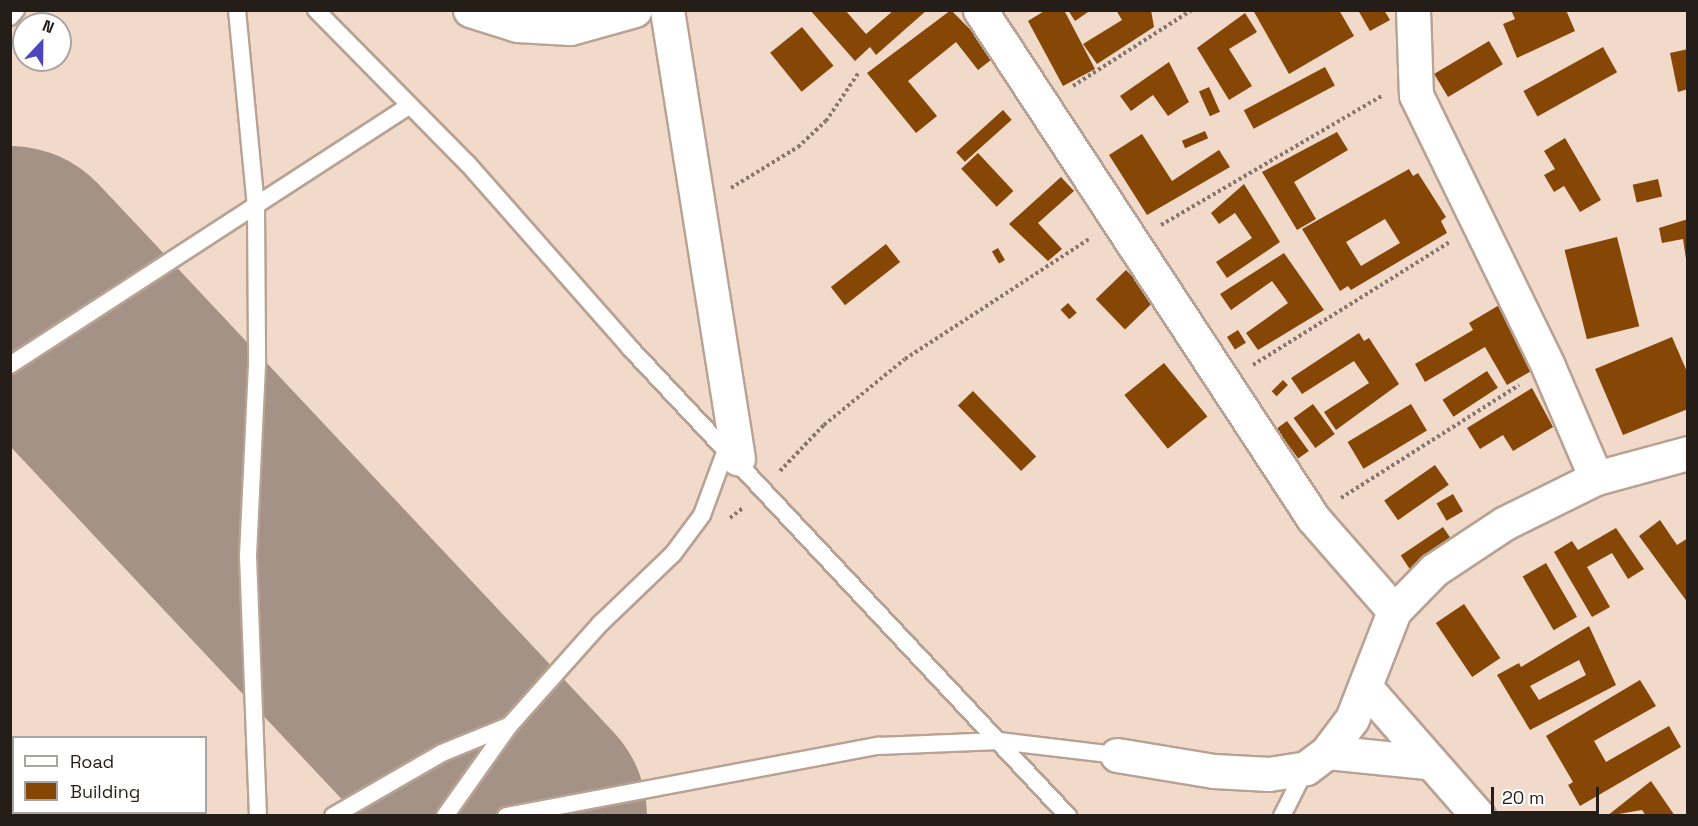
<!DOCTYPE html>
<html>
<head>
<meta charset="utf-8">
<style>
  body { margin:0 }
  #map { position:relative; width:1698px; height:826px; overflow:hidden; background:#f1daca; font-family:"Space Grotesk",sans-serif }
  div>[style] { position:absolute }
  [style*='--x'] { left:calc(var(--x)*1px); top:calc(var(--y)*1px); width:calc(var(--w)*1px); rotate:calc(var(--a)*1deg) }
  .runway>* { height:244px; margin:-122px; padding:0 122px; transform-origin:122px; border-radius:122px; background:#a49286 }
  .building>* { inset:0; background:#854606; transform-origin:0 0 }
  .path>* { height:4px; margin-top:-2px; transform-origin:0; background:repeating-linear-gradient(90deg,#87776d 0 3px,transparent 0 6px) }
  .roads { filter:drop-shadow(2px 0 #b8a293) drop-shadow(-2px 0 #b8a293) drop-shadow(0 2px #b8a293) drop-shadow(0 -2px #b8a293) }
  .lane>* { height:16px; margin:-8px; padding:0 8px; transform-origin:8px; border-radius:8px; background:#fff }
  .street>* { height:33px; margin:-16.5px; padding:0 16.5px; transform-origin:16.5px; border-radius:16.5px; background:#fff }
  span { translate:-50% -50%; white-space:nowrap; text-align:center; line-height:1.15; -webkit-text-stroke:6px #fff; paint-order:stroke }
  .frame { position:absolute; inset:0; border:12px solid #251d18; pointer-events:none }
  .legend { position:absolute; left:12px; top:736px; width:195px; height:78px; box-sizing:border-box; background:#fff; border:2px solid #a8a5a3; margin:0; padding:8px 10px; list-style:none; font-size:18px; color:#251d18 }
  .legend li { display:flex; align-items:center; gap:12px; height:30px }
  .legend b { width:30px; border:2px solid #a8a5a3 }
  .north { position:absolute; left:12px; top:12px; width:60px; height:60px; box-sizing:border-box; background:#fff; border:2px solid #a8a5a3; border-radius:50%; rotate:22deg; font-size:16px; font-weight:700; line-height:24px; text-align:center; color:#251d18 }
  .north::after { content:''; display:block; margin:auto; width:21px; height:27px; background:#4c46bc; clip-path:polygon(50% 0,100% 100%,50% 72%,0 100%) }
  .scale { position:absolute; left:1491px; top:787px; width:108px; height:27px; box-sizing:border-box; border:3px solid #251d18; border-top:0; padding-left:8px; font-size:18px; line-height:21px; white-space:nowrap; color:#251d18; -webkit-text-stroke:4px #fff; paint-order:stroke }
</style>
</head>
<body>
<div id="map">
  <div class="runway">
    <div style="--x:10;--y:268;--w:752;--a:46.78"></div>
  </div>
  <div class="building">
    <div style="clip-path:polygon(810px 10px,845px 10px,866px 34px,894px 10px,927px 10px,876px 55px,870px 47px,855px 61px)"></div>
    <div style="clip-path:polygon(951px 10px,996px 56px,978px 70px,956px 42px,908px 81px,937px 116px,916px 133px,867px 73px)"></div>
    <div style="clip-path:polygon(1046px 10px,1064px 10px,1095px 69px,1063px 86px,1028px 21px)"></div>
    <div style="clip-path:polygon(1068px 10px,1091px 10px,1075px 21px)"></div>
    <div style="clip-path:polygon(1116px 10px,1151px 10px,1154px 27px,1097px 64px,1083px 44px,1122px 20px)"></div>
    <div style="clip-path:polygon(1253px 10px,1339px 10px,1354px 36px,1289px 74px)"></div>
    <div style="clip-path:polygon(1358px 10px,1384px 10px,1390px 20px,1370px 31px)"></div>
    <div style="clip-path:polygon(1511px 10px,1566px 10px,1575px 31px,1517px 58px,1503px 24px,1515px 19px)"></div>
    <div style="clip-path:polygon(1245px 13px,1257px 32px,1229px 49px,1252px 86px,1229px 100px,1197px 48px)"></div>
    <div style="left:802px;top:27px;width:50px;height:41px;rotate:51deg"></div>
    <div style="left:1489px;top:41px;width:27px;height:64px;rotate:59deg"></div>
    <div style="left:1603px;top:47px;width:29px;height:91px;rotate:61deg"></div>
    <div style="clip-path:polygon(1688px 49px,1688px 89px,1678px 92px,1670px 53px)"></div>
    <div style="clip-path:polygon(1169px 62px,1189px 102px,1168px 116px,1153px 95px,1131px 111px,1120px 96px)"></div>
    <div style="left:1325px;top:67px;width:21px;height:92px;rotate:62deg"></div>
    <div style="left:1209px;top:87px;width:27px;height:11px;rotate:66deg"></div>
    <div style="left:1003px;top:110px;width:13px;height:63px;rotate:48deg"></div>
    <div style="left:1205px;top:131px;width:8px;height:25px;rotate:67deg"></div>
    <div style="clip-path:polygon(1337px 132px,1348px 150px,1294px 182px,1316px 219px,1297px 230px,1262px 172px)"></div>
    <div style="clip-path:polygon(1142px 134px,1172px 181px,1219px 150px,1230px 167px,1147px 215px,1109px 155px)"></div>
    <div style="clip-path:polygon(1565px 138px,1601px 200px,1580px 212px,1564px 186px,1554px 192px,1544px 175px,1555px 169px,1544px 151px)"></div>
    <div style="left:978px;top:153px;width:52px;height:23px;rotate:47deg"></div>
    <div style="clip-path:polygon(evenodd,1409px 169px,1413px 176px,1418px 173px,1446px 217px,1441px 221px,1447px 233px,1351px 290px,1348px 286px,1340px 291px,1302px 229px,1409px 169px,1385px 219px,1400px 243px,1361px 266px,1346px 242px,1385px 219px)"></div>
    <div style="clip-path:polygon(1061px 177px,1074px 191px,1038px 223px,1062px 249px,1048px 261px,1009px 224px)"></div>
    <div style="left:1658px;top:179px;width:18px;height:26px;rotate:77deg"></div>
    <div style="clip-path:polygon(1244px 184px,1280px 242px,1227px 278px,1216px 262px,1252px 238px,1235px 213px,1219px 224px,1211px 213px)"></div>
    <div style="clip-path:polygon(1688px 219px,1688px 259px,1686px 259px,1683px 239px,1662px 243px,1659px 228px)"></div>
    <div style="left:1617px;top:237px;width:92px;height:54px;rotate:76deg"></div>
    <div style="left:886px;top:244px;width:23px;height:70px;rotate:52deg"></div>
    <div style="left:998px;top:248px;width:14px;height:7px;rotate:60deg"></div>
    <div style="clip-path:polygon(1284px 253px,1324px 310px,1258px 350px,1246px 333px,1288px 303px,1272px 281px,1231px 310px,1220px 294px)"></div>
    <div style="left:1126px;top:270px;width:42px;height:42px;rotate:46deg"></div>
    <div style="left:1068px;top:303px;width:13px;height:10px;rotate:48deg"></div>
    <div style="clip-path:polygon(1501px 304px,1538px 367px,1507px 385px,1485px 347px,1425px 382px,1415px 364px,1473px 330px,1469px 323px)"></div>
    <div style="left:1238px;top:330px;width:15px;height:13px;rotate:58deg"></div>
    <div style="clip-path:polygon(1359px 333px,1364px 341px,1369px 338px,1399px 384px,1336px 430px,1324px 412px,1369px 383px,1354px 361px,1302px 394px,1291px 378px)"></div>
    <div style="clip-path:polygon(1672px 337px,1688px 374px,1688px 409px,1623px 435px,1595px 369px)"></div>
    <div style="left:1164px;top:363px;width:69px;height:51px;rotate:51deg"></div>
    <div style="left:1487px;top:371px;width:20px;height:53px;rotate:57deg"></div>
    <div style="left:1283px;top:380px;width:7px;height:16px;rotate:45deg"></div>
    <div style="clip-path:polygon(1532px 388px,1553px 427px,1513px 451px,1503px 435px,1480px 449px,1467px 428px)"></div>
    <div style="left:973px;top:391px;width:91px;height:21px;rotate:46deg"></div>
    <div style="left:1313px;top:404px;width:37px;height:24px;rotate:54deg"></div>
    <div style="left:1411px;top:404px;width:31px;height:74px;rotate:59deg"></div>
    <div style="left:1287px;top:421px;width:37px;height:13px;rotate:54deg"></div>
    <div style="left:1435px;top:465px;width:24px;height:62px;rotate:55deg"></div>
    <div style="left:1453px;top:494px;width:20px;height:19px;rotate:60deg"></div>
    <div style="clip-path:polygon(1660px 520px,1677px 545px,1688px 538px,1688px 603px,1639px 536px)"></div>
    <div style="left:1443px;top:527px;width:18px;height:51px;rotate:56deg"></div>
    <div style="clip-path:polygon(1616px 528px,1644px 569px,1628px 579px,1612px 553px,1587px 567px,1610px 607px,1592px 617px,1554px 552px,1572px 541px,1578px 550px)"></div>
    <div style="left:1546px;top:563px;width:62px;height:27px;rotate:60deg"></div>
    <div style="left:1464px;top:604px;width:65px;height:34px;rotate:56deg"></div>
    <div style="clip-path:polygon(evenodd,1589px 626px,1616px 685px,1530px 730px,1497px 675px,1519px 663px,1521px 667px,1589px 626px,1579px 660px,1586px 675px,1539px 700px,1530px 686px,1579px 660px)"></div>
    <div style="clip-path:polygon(1640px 680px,1656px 706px,1594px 741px,1606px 762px,1669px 726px,1681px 747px,1580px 806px,1568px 785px,1573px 782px,1546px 736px)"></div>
    <div style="clip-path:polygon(1651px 781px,1675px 816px,1646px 816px,1642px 810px,1607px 816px)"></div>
  </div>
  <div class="path">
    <div style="--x:1073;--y:86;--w:141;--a:-32.6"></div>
    <div style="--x:731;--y:188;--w:79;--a:-31.5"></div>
    <div style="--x:798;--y:147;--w:38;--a:-43"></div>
    <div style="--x:826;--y:121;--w:59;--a:-56"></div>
    <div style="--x:1161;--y:225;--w:256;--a:-30.3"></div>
    <div style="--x:1253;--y:365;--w:232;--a:-32"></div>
    <div style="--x:780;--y:471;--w:64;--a:-46.3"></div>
    <div style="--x:824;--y:425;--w:104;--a:-39.2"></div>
    <div style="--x:905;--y:359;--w:220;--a:-33.1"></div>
    <div style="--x:1341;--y:498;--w:211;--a:-32.4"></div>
    <div style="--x:730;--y:518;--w:16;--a:-38"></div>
  </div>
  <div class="roads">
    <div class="lane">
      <div style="--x:237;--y:10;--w:198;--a:84.5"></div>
      <div style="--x:256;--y:207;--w:158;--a:89.6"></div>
      <div style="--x:257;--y:365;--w:191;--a:92.7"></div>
      <div style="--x:248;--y:556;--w:260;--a:87.8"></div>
      <div style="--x:316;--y:10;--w:216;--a:45.4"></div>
      <div style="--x:468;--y:164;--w:245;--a:48.6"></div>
      <div style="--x:630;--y:348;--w:641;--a:46.9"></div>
      <div style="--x:10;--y:17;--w:9;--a:-49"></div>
      <div style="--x:10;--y:365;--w:476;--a:-33"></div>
      <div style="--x:333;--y:816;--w:126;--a:-30"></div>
      <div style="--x:442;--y:753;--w:71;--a:-22.2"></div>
      <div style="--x:445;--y:816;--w:110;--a:-54.6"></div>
      <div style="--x:509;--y:726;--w:137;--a:-48.3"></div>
      <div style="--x:600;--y:624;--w:101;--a:-43.8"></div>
      <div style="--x:673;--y:554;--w:49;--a:-53.4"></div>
      <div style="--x:702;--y:515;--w:72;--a:-69.8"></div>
      <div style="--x:506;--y:816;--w:379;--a:-10.7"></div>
      <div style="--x:878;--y:746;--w:121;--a:-2.4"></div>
      <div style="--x:999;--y:741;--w:119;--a:6.8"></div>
      <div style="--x:1282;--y:816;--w:54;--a:-63.4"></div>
    </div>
    <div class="street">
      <div style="--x:470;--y:10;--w:49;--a:17.7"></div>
      <div style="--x:517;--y:25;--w:53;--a:3.2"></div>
      <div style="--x:570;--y:28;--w:67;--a:-15.5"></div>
      <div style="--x:667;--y:10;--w:454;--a:81"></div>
      <div style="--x:980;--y:10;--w:607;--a:56.75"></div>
      <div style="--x:1313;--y:518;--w:123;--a:48.9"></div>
      <div style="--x:1413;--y:10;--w:85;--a:88"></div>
      <div style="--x:1416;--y:95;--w:301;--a:64"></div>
      <div style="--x:1548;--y:366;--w:122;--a:66.8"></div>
      <div style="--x:1367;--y:689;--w:169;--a:48.8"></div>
      <div style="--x:1327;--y:752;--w:100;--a:5.8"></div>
      <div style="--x:1117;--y:755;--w:98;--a:9.4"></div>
      <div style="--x:1214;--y:771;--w:55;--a:3.1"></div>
      <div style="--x:1269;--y:774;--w:37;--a:-9"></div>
      <div style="--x:1306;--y:768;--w:26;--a:-37"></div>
      <div style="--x:1327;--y:752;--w:41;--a:-52.9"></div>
      <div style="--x:1352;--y:719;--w:116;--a:-68.7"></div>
      <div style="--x:1394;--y:611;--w:57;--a:-45.7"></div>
      <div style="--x:1434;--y:570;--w:85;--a:-33.5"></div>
      <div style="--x:1505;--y:523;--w:102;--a:-26.3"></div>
      <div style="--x:1596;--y:478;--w:95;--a:-15.2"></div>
    </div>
  </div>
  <div class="frame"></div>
  <ul class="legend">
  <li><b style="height:8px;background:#fff"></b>Road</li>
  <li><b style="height:16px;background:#854606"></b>Building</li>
  </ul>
  <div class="north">N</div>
  <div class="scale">20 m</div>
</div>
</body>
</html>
